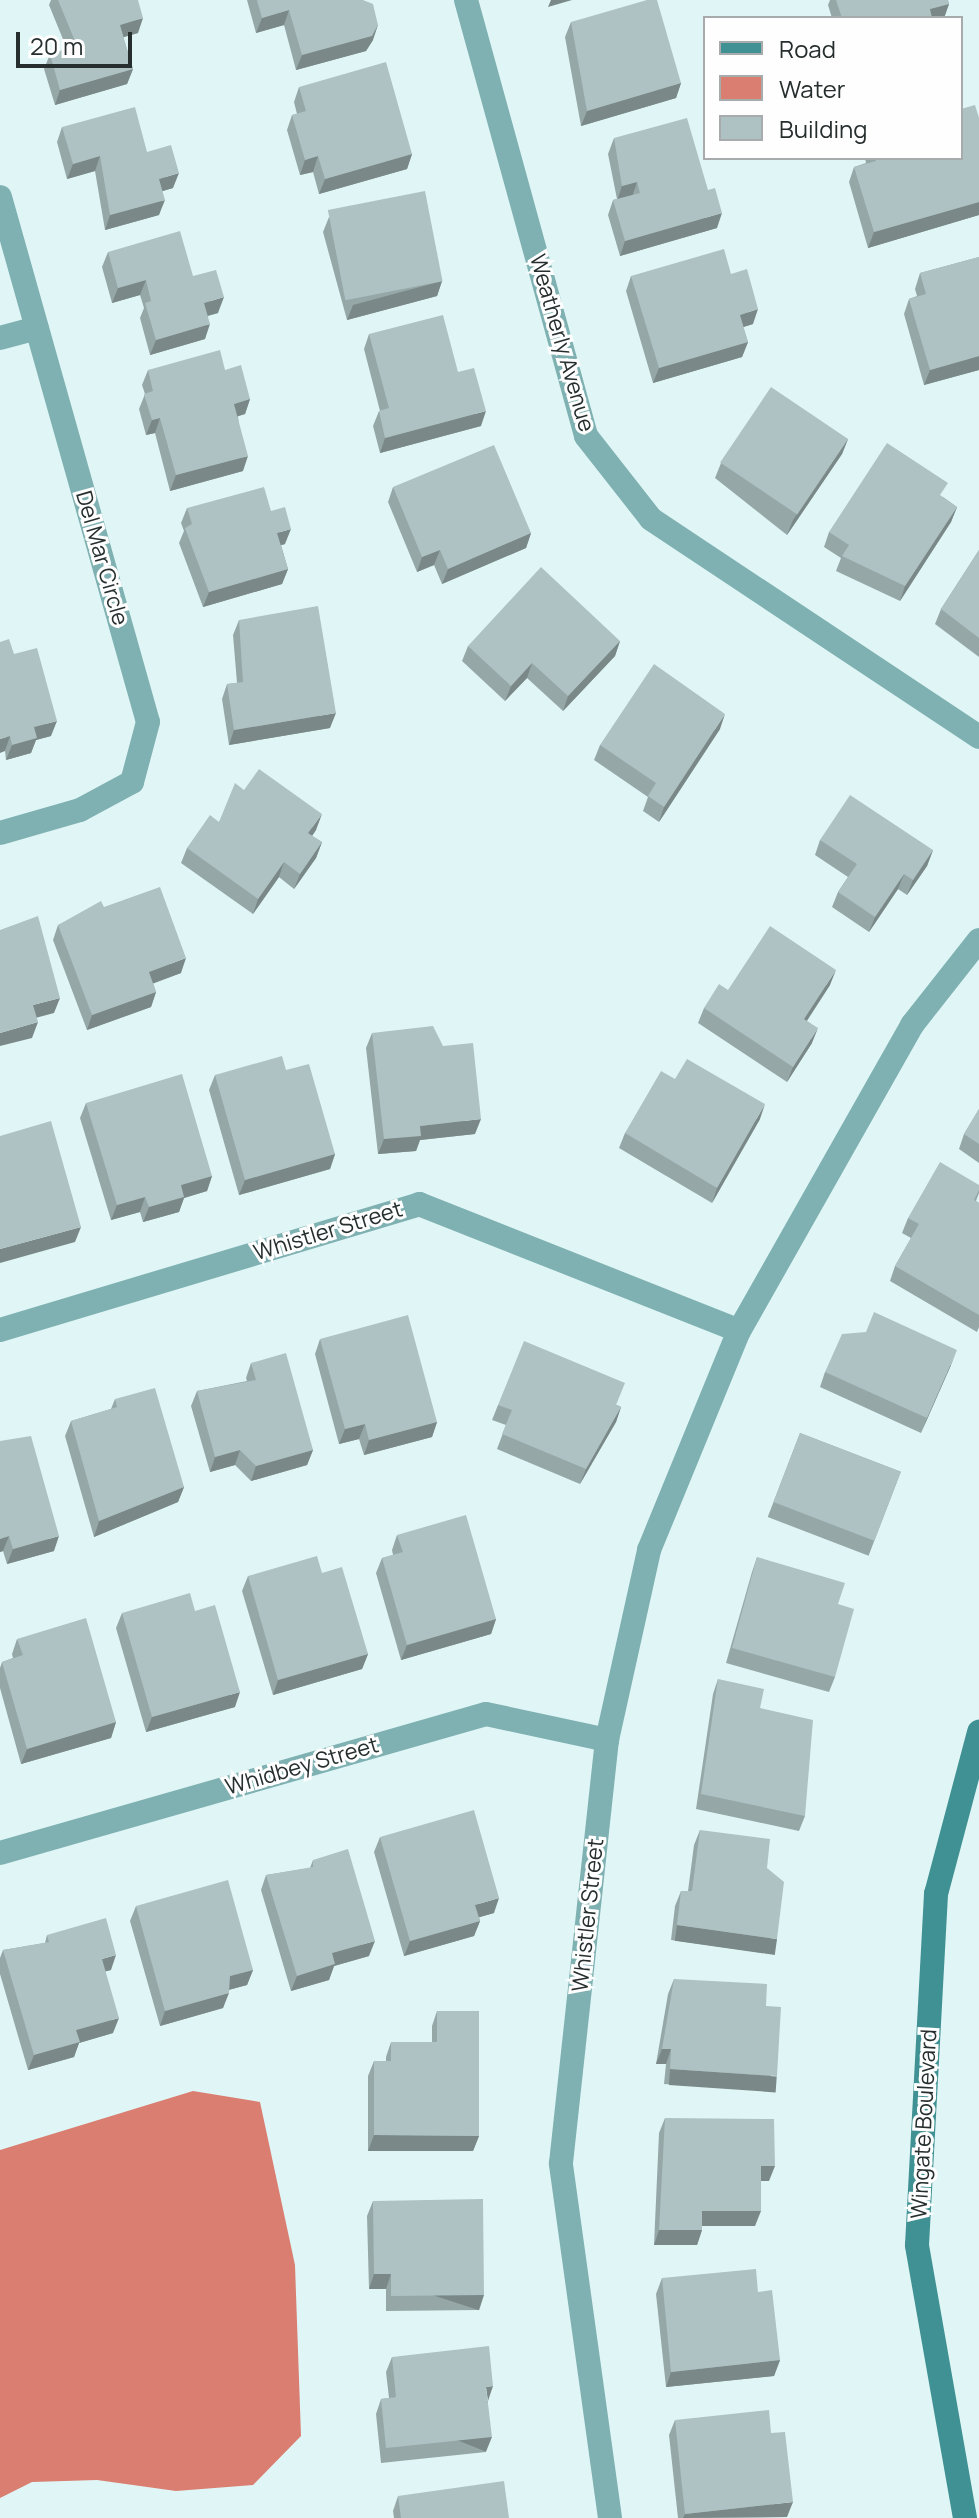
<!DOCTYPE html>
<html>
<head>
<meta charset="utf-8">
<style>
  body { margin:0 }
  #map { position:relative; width:979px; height:2518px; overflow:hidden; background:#e0f6f6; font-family:Manrope,sans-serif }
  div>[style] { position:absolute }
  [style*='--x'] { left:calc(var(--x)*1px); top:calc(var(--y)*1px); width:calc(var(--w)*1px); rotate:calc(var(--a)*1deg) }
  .water>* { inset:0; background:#d97e70 }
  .street>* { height:24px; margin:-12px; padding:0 12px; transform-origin:12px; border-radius:12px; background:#80b1b2 }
  .secondary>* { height:24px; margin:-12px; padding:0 12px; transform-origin:12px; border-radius:12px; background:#409193 }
  .wall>* { inset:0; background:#96a7a8; transform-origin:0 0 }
  .shaded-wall>* { inset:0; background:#7a8888; transform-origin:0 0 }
  .building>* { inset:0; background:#aec2c3; transform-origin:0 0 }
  span { translate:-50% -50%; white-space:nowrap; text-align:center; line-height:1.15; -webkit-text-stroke:6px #fefefe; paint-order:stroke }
  .street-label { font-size:22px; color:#262e2e }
  .legend { position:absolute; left:703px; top:16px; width:260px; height:144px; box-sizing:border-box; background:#fefefe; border:2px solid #a8abab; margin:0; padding:10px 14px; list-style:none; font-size:24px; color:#262e2e }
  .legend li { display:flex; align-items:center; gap:16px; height:40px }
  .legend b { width:40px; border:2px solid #a8abab }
  .scale { position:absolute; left:16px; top:32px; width:116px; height:36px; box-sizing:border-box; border:4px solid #262e2e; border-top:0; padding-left:10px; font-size:24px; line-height:28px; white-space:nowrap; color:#262e2e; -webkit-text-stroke:6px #fefefe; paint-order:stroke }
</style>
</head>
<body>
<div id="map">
  <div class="water">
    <div style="clip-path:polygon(193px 2091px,260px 2102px,295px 2265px,301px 2436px,253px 2485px,176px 2491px,97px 2480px,32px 2482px,0 2498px,0 2150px)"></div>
  </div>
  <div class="street">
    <div style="--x:466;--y:0;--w:452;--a:74.6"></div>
    <div style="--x:586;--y:436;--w:105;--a:51.9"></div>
    <div style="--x:651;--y:519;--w:394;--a:33.6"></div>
    <div style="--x:0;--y:197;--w:545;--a:74.26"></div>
    <div style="--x:148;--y:722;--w:62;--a:104.9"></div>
    <div style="--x:132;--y:782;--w:59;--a:151.7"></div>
    <div style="--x:80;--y:810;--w:83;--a:164"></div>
    <div style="--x:0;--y:338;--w:38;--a:-15"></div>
    <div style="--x:0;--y:1330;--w:438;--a:-16.7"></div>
    <div style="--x:419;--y:1204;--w:344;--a:21.6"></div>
    <div style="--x:0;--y:1853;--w:505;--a:-15.96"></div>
    <div style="--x:486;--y:1714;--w:124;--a:12.1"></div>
    <div style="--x:610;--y:2518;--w:358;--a:-97.9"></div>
    <div style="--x:561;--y:2163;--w:425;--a:-83.8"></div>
    <div style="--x:607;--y:1740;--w:195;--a:-77.5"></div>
    <div style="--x:649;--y:1550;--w:237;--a:-67.7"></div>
    <div style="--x:739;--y:1331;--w:352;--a:-60.5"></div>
    <div style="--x:912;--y:1025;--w:108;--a:-51.8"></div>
  </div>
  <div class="secondary">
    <div style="--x:965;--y:2518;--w:277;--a:-100"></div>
    <div style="--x:917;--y:2245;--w:352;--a:-86.9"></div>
    <div style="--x:936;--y:1894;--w:168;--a:-75.1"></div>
  </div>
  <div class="wall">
    <div style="clip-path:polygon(51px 0,138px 0,138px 33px,123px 37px,133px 69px,127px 84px,55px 105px,44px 69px,50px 54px,67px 49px,49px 5px)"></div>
    <div style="clip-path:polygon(247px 0,363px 0,373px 40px,366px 51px,296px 70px,284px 25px,256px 33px)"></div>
    <div style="clip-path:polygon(830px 0,948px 0,949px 4px,944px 18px,832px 18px,828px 5px)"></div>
    <div style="clip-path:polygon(571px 22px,681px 83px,676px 98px,581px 126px,565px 37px)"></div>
    <div style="clip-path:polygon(299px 87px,412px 154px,407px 169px,319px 194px,313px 172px,300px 175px,287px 130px,292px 115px,297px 114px,294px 102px)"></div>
    <div style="clip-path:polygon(979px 118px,979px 215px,868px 248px,849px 182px,854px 167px,866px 163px,865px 158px,961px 158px)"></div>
    <div style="clip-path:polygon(62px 127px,147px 152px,173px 188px,162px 191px,159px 215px,105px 230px,95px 171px,67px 179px,57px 142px)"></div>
    <div style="clip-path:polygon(614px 138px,717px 228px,620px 256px,608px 215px,613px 200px,617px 199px,608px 154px)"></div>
    <div style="clip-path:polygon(329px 217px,442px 281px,437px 296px,347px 320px,323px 232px)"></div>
    <div style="clip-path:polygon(108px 252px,193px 276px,218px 313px,208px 316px,205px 339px,150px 355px,140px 318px,144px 308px,140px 295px,112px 303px,102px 267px)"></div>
    <div style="clip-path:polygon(979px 257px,979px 370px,924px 385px,904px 314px,909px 299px,917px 296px,915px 289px,920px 273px)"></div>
    <div style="clip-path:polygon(731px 274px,753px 324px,743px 327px,748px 342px,742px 357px,653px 383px,626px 291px,631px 276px)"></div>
    <div style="clip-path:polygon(369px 334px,458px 372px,481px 426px,380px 453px,373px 426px,379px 411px,380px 411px,364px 349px)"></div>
    <div style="clip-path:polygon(148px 370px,225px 370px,250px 399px,245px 414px,238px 416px,243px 471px,170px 491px,155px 433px,146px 435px,139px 409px,145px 394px,142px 385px)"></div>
    <div style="clip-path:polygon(848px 439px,842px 454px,787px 535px,715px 478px,721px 463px)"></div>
    <div style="clip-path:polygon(393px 487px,531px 533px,526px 548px,442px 584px,434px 565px,417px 572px,388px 502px)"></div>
    <div style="clip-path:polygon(943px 497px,957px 507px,951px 522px,900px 601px,836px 571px,841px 558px,824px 547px,829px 532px)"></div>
    <div style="clip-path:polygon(187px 508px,271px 511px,285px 544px,281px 545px,288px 569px,282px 584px,203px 607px,179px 543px,184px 531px,181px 523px)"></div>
    <div style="clip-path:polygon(979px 550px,979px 657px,935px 624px,941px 609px)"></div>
    <div style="clip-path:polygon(239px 620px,330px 728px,229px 745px,222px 699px,227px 684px,237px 683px,233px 635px)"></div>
    <div style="clip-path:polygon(620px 641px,615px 656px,563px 711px,527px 678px,505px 701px,462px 661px,468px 646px)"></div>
    <div style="clip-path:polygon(14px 654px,51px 736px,36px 740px,31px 753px,6px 760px,5px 751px)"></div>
    <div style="clip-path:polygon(720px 729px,659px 822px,643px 811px,648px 797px,594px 760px,600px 745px)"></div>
    <div style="clip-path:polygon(244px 790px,316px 830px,312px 836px,322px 842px,316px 858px,294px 889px,279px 877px,253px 914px,181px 863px,187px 848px,219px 822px)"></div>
    <div style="clip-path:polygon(820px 840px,933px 850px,927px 866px,907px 895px,898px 889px,869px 932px,832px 907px,838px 892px,848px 877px,815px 855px)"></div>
    <div style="clip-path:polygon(104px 907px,181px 973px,153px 983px,156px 992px,151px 1007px,87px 1030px,53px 940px,58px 925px)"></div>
    <div style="clip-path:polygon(830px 985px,807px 1021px,812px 1043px,787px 1082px,698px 1023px,704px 1008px,728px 990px)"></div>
    <div style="clip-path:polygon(372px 1033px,475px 1134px,420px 1140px,416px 1151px,378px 1154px,366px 1048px)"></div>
    <div style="clip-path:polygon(286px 1070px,335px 1154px,330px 1169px,239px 1195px,209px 1090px,215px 1075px)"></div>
    <div style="clip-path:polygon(86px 1103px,212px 1176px,207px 1191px,184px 1198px,179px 1212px,143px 1222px,140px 1212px,111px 1220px,80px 1118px)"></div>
    <div style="clip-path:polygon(979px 1109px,979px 1163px,959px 1149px,964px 1134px)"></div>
    <div style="clip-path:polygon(760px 1119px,712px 1203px,619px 1148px,625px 1133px)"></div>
    <div style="clip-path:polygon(979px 1185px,979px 1193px,976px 1201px,979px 1203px,979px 1327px,977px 1332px,890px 1281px,895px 1266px,911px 1238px,902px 1233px,908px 1218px)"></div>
    <div style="clip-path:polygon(320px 1339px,437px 1422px,432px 1437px,364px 1455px,359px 1439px,339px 1444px,315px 1354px)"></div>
    <div style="clip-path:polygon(251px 1363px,313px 1450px,307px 1465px,251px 1481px,235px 1465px,210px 1472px,191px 1406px,197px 1391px,247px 1381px,246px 1378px)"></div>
    <div style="clip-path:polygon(951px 1365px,921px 1433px,820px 1387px,825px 1372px)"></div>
    <div style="clip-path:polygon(115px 1399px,184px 1487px,178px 1502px,94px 1537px,65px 1436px,71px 1421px,111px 1409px)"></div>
    <div style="clip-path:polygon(498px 1405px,617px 1405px,621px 1407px,616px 1422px,580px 1484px,497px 1449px,506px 1425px,492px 1420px)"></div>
    <div style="left:800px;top:1433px;width:108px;height:90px;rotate:21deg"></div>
    <div style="clip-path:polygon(0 1441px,54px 1551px,7px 1564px,3px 1551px,0 1552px)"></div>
    <div style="clip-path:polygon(397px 1535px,496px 1619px,491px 1634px,401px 1660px,376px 1573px,382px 1558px,393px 1555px,392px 1550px)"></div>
    <div style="clip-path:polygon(757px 1557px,835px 1677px,829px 1692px,726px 1663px,752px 1572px)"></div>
    <div style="clip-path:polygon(322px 1573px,368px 1654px,362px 1669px,273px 1695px,242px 1591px,248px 1576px)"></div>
    <div style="clip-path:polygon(195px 1611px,235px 1707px,146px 1732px,116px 1628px,122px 1613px)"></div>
    <div style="clip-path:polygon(17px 1639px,116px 1722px,111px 1738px,21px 1764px,0 1688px,0 1668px,2px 1662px,13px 1658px,12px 1654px)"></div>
    <div style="clip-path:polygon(718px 1679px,760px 1708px,805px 1816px,799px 1831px,696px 1809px,713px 1694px)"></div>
    <div style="clip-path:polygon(700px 1830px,767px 1868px,771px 1954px,671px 1940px,675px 1906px,681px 1891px,688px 1891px,694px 1845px)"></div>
    <div style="clip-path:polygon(380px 1837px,494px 1913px,479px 1917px,480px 1921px,474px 1936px,404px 1956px,374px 1852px)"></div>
    <div style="clip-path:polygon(313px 1860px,369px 1956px,334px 1966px,329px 1980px,291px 1991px,261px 1890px,266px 1875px,310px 1868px)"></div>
    <div style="clip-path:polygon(136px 1906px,253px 1970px,247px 1985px,229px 1990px,223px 2008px,160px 2026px,130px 1921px)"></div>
    <div style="clip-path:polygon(47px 1935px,111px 1970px,105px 1971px,113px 2033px,79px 2043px,74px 2057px,28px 2070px,0 1974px,0 1958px,3px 1950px,45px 1943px)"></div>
    <div style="clip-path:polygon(674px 1979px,766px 2006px,772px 2091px,664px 2084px,666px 2064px,656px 2064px,668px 1994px)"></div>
    <div style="clip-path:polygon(437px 2011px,479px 2136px,473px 2151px,368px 2151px,368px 2076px,374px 2061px,386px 2061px,386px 2057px,391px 2042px,432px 2042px,432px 2026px)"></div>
    <div style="clip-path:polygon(665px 2118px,769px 2181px,761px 2181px,755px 2226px,702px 2226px,702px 2230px,697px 2245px,654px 2245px,659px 2133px)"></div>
    <div style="clip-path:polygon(373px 2201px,479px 2310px,386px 2311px,386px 2289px,369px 2289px,367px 2216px)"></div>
    <div style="clip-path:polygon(662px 2278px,780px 2360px,774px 2376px,666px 2387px,656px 2294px)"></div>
    <div style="clip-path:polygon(392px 2357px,488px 2401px,486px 2452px,381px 2463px,376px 2414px,381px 2399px,389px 2398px,386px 2372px)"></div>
    <div style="clip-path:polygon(675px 2420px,787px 2517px,678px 2518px,669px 2435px)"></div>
    <div style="clip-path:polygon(398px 2496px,509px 2518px,394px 2518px,393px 2511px)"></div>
  </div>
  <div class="shaded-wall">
    <div style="clip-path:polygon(551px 0,572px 0,548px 7px)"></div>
    <div style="clip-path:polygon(949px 4px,944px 18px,927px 18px,930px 9px)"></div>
    <div style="clip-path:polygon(289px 10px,284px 25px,256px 33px,262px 18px)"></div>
    <div style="clip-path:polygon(143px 18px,138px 33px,114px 40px,120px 25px)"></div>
    <div style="clip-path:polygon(378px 25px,373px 40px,366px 51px,296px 70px,302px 55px)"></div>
    <div style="clip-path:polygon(133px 69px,127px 84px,55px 105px,60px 90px)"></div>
    <div style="clip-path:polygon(681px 83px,676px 98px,581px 126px,587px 111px)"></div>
    <div style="clip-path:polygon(412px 154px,407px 169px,319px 194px,325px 179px)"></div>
    <div style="clip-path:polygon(100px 156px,95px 171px,67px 179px,73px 164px)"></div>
    <div style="clip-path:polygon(318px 156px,313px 172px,300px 175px,305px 160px)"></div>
    <div style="clip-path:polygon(179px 173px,173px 188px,153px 194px,159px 179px)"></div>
    <div style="clip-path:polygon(637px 182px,632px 197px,617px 201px,622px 186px)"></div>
    <div style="clip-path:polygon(165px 200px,159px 215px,105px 230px,110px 215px)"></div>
    <div style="clip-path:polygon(979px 202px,979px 215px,868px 248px,874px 232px)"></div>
    <div style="clip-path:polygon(722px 213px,717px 228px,620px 256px,625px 241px)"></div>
    <div style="clip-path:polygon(146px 280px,140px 295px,112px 303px,118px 288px)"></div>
    <div style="clip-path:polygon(442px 281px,437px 296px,347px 320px,353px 305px)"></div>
    <div style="clip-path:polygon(224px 297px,218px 313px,199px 318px,204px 303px)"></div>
    <div style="clip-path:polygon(758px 309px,753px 324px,734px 330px,740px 315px)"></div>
    <div style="clip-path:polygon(210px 324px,205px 339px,150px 355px,156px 340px)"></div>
    <div style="clip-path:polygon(748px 342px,742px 357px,653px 383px,659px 368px)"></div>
    <div style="clip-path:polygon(979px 356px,979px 370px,924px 385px,930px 370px)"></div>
    <div style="clip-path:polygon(250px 399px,245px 414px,229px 419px,234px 404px)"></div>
    <div style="clip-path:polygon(486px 411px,481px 426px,380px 453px,385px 438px)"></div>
    <div style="clip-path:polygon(160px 418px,155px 433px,146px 435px,152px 420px)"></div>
    <div style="clip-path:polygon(848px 439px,842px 454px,787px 535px,793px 520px)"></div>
    <div style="clip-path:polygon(248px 456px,243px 471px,170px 491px,176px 475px)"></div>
    <div style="clip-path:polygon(957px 507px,951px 522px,900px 601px,905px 586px)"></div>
    <div style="clip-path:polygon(291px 529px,285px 544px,272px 548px,277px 533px)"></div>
    <div style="clip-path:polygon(531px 533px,526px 548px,442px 584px,448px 569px)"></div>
    <div style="clip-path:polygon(440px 550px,434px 565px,417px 572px,422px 557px)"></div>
    <div style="clip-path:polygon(288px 569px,282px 584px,203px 607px,209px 592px)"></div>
    <div style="clip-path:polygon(620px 641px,615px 656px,563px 711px,568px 696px)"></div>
    <div style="clip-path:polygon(532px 663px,527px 678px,505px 701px,511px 686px)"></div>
    <div style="clip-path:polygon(336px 713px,330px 728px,229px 745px,234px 730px)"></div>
    <div style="clip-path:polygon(725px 714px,720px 729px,659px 822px,664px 807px)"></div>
    <div style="clip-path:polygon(57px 721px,51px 736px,36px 740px,31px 753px,6px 760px,12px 745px,34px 727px)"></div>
    <div style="clip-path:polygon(10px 736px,5px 751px,0 753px,0 739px)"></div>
    <div style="clip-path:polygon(322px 814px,316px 830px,303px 849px,308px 833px)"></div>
    <div style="clip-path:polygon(322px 842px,316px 858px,294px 889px,300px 874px)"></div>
    <div style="clip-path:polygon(933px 850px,927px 866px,907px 895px,913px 880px)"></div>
    <div style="clip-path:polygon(284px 862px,279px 877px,253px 914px,258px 899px)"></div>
    <div style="clip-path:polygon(904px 874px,898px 889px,869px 932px,875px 917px)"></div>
    <div style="clip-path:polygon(186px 958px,181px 973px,144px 987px,149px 972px)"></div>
    <div style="clip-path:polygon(836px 970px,830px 985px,798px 1034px,804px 1019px)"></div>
    <div style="clip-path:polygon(156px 992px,151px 1007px,87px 1030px,92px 1015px)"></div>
    <div style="clip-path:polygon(60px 998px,54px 1013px,28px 1020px,33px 1005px)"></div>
    <div style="clip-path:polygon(38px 1022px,32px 1038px,0 1046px,0 1033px)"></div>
    <div style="clip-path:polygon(818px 1028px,812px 1043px,787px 1082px,793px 1067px)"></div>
    <div style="clip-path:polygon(765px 1104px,760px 1119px,712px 1203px,717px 1188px)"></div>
    <div style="clip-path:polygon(481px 1119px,475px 1134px,420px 1140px,416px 1151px,378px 1154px,384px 1139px,420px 1126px)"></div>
    <div style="clip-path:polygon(335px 1154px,330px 1169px,239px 1195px,245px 1180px)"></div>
    <div style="clip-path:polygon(212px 1176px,207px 1191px,184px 1198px,179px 1212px,143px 1222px,149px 1207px,181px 1185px)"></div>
    <div style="clip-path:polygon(145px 1197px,140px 1212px,111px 1220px,117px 1205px)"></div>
    <div style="clip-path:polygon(81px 1227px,75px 1242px,0 1263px,0 1249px)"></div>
    <div style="clip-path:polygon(957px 1350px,951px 1365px,921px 1433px,927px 1418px)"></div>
    <div style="clip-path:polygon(621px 1407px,616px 1422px,580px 1484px,586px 1469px)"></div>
    <div style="clip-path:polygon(437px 1422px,432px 1437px,364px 1455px,369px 1440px)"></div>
    <div style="clip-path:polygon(365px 1424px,359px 1439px,339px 1444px,345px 1429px)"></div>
    <div style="clip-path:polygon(240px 1450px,235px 1465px,210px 1472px,215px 1457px)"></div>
    <div style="clip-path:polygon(313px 1450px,307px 1465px,251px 1481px,256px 1466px)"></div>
    <div style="clip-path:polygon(184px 1487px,178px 1502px,94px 1537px,99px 1521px)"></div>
    <div style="clip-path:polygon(9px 1536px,3px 1551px,0 1552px,0 1539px)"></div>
    <div style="clip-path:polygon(59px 1536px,54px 1551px,7px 1564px,13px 1549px)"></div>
    <div style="clip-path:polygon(496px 1619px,491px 1634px,401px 1660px,407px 1645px)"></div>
    <div style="clip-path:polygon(368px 1654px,362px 1669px,273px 1695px,278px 1680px)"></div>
    <div style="clip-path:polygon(240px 1692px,235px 1707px,146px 1732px,152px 1717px)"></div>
    <div style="clip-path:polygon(116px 1722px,111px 1738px,21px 1764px,27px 1749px)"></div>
    <div style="clip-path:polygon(499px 1898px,494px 1913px,470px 1920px,475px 1905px)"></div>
    <div style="clip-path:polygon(480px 1921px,474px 1936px,404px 1956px,410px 1941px)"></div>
    <div style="left:677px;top:1925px;width:101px;height:16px;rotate:8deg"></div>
    <div style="clip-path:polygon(375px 1941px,369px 1956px,334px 1966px,329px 1980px,291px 1991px,297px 1976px,332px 1953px)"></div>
    <div style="clip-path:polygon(116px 1955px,111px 1970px,96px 1974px,102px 1959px)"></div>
    <div style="clip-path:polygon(253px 1970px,247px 1985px,224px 1991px,230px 1976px)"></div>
    <div style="clip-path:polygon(229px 1993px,223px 2008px,160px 2026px,165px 2011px)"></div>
    <div style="clip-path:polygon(119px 2018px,113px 2033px,79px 2043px,74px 2057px,28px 2070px,34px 2055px,76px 2030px)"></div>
    <div style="clip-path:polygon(662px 2049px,671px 2049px,666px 2064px,656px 2064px)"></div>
    <div style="left:670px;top:2069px;width:107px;height:16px;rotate:4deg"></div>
    <div style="clip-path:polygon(374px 2135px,479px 2136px,473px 2151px,368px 2151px)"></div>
    <div style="clip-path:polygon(761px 2166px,775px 2166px,769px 2181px,755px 2181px)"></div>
    <div style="clip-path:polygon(702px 2211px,761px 2211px,755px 2226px,697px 2226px)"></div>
    <div style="clip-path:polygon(659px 2230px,702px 2230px,697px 2245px,654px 2245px)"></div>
    <div style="clip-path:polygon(374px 2274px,391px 2274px,386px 2289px,369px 2289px)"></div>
    <div style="left:484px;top:2295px;width:16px;height:93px;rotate:108deg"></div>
    <div style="clip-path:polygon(780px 2360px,774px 2376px,666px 2387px,671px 2372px)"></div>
    <div style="clip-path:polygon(493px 2386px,488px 2401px,486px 2387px)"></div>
    <div style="left:492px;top:2437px;width:16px;height:107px;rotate:112deg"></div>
    <div style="clip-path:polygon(793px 2502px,787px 2517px,683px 2518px,685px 2514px)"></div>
  </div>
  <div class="building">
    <div style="clip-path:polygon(58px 0,138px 0,143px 18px,120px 25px,133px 69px,60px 90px,50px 54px,77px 46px)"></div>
    <div style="clip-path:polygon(257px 0,363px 0,373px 4px,378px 25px,372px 36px,302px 55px,289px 10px,262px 18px)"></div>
    <div style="clip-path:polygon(647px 0,657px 0,681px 83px,587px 111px,571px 22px)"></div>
    <div style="clip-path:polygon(836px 0,948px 0,949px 4px,930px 9px,932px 18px,842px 18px)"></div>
    <div style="clip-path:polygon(386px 62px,412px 154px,325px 179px,318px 156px,305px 160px,292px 115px,306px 111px,299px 87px)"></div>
    <div style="clip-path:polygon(975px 105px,979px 118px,979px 202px,874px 232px,854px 167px,876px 161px,875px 158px,961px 158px,961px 109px)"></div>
    <div style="clip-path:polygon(135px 107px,147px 152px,171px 145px,179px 173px,159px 179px,165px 200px,110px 215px,100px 156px,73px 164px,62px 127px)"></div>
    <div style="clip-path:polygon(687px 118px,708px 190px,715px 188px,722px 213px,625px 241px,613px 200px,640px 193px,637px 182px,622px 186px,614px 138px)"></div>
    <div style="left:425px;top:191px;width:92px;height:99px;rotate:79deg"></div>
    <div style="clip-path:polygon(180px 231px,193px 276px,216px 270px,224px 297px,204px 303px,210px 324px,156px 340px,145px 303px,151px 301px,146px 280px,118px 288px,108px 252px)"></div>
    <div style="clip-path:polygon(724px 249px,731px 274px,747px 269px,758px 309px,740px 315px,748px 342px,659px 368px,631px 276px)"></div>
    <div style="clip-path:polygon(979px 257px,979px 356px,930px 370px,909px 299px,926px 294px,920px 273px)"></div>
    <div style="clip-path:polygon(443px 315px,458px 372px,474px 368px,486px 411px,385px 438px,379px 411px,389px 408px,369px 334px)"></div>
    <div style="clip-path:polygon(220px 350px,225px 370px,241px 365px,250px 399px,234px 404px,248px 456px,176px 475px,160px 418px,152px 420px,144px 394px,153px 391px,148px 370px)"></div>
    <div style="left:771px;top:387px;width:93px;height:91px;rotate:34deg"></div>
    <div style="clip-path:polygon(887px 443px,948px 483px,940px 495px,957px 507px,905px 586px,842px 556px,849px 545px,829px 532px)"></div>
    <div style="clip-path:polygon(494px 445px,531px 533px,448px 569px,440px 550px,422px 557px,393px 487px)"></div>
    <div style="clip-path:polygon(264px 487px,271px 511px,285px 507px,291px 529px,277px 533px,288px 569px,209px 592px,185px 528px,192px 524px,187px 508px)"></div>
    <div style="clip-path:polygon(979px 550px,979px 638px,941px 609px)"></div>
    <div style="clip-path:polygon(541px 567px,620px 641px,568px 696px,532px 663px,511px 686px,468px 646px)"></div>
    <div style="clip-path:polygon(318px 606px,336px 713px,234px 730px,227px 684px,243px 682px,239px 620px)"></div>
    <div style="clip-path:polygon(9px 639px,14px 654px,37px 648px,57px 721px,34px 727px,37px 738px,12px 745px,10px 736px,0 739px,0 642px)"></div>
    <div style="clip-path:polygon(654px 664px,725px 714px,664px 807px,648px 796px,656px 783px,600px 745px)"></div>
    <div style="clip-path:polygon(259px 769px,322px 814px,308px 833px,322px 842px,300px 874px,284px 862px,258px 899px,187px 848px,210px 815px,219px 822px,235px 783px,244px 790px)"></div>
    <div style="clip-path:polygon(850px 795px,933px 850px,913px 880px,904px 874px,875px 917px,838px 892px,857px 864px,820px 840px)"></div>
    <div style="clip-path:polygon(160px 887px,186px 958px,149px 972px,156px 992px,92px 1015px,58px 925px,101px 901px,104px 907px)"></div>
    <div style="clip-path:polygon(38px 916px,60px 998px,33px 1005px,38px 1022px,0 1033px,0 930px)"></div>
    <div style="clip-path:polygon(770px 926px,836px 970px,804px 1019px,818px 1028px,793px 1067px,704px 1008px,719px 984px,728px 990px)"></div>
    <div style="clip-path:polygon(433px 1026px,443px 1046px,473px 1043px,481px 1119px,420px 1126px,421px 1136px,384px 1139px,372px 1033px)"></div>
    <div style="clip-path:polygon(282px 1056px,286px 1070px,309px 1064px,335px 1154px,245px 1180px,215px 1075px)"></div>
    <div style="clip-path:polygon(687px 1059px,765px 1104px,717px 1188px,625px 1133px,661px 1071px,675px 1079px)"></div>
    <div style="clip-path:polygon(182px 1074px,212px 1176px,181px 1185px,184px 1197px,149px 1207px,145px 1197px,117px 1205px,86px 1103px)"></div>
    <div style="clip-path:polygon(979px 1109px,979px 1144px,964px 1134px)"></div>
    <div style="clip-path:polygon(51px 1121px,81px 1227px,0 1249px,0 1136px)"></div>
    <div style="clip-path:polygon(940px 1162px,979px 1185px,979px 1190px,974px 1200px,979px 1203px,979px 1315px,895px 1266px,919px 1224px,908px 1218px)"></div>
    <div style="clip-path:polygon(874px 1312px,957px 1350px,927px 1418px,825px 1372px,842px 1334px,866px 1332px)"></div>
    <div style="clip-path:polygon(408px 1315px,437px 1422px,369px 1440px,365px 1424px,345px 1429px,320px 1339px)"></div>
    <div style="clip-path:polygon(524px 1341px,625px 1383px,616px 1405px,621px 1407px,586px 1469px,502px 1434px,512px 1410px,498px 1405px)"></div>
    <div style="clip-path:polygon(286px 1353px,313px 1450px,256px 1466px,240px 1450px,215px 1457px,197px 1391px,256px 1380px,251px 1363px)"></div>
    <div style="clip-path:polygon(155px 1388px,184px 1487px,99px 1521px,71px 1421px,117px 1407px,115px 1399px)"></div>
    <div style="left:800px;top:1433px;width:108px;height:74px;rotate:21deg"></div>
    <div style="clip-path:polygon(31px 1436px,59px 1536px,13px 1549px,9px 1536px,0 1539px,0 1441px)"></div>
    <div style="clip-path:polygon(466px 1515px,496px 1619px,407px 1645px,382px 1558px,403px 1552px,397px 1535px)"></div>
    <div style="clip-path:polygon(317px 1556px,322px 1573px,342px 1567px,368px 1654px,278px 1680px,248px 1576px)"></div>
    <div style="clip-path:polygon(757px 1557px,845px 1583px,838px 1604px,854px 1609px,835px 1677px,732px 1648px)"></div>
    <div style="clip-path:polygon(190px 1593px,195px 1611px,215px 1605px,240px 1692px,152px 1717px,122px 1613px)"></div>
    <div style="clip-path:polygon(86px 1618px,116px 1722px,27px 1749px,2px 1662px,23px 1655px,17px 1639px)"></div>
    <div style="clip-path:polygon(718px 1679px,764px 1689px,760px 1708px,813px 1720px,805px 1816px,701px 1794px)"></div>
    <div style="clip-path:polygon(474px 1810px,499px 1898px,475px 1905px,480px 1921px,410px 1941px,380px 1837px)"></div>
    <div style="clip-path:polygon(700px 1830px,770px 1839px,767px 1868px,784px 1882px,777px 1939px,677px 1925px,681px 1891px,692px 1891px)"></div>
    <div style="clip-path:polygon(348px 1849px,375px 1941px,332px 1953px,335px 1964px,297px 1976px,266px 1875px,313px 1867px,313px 1860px)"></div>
    <div style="clip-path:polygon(228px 1880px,253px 1970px,230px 1976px,229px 1993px,165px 2011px,136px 1906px)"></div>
    <div style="clip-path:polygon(106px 1918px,116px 1955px,102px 1959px,119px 2018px,76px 2030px,80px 2042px,34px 2055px,3px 1950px,49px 1942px,47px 1935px)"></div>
    <div style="clip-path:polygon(674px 1979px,767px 1984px,766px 2006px,781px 2007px,777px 2076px,670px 2069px,671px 2049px,662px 2049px)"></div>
    <div style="clip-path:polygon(437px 2011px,479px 2011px,479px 2136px,374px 2135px,374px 2061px,391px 2061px,391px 2042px,437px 2042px)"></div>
    <div style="clip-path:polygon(665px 2118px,774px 2119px,775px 2166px,761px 2166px,761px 2211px,702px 2211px,702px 2230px,659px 2230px)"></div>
    <div style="clip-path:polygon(483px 2199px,484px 2295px,391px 2296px,391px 2274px,374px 2274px,373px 2201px)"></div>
    <div style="clip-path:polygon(756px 2269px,758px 2292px,772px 2290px,780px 2360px,671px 2372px,662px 2278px)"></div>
    <div style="clip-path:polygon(489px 2346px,493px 2386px,486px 2387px,492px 2437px,386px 2448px,381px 2399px,396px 2397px,392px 2357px)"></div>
    <div style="clip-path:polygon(769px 2410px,771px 2433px,785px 2432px,793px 2502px,685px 2514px,675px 2420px)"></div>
    <div style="clip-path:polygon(504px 2481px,509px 2518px,401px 2518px,398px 2496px)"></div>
  </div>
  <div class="street-label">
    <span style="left:562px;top:343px;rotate:74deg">Weatherly Avenue</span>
    <span style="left:102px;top:558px;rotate:74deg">Del Mar Circle</span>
    <span style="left:328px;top:1231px;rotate:-17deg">Whistler Street</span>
    <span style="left:302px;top:1766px;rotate:-16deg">Whidbey Street</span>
    <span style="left:588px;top:1915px;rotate:-84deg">Whistler Street</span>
    <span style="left:924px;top:2124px;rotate:-87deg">Wingate Boulevard</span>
  </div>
  <ul class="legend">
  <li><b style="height:10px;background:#409193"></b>Road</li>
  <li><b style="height:22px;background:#d97e70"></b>Water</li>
  <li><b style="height:22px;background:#aec2c3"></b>Building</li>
  </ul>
  <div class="scale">20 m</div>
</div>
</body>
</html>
